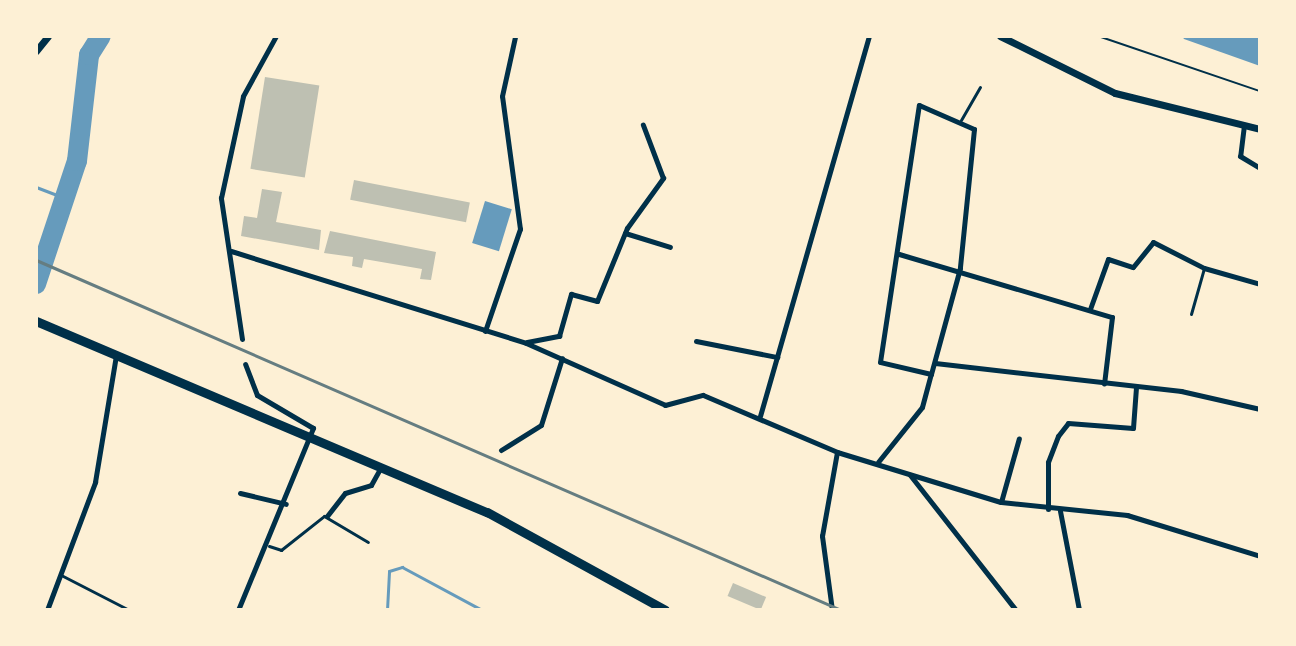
<!DOCTYPE html>
<html>
<head>
<meta charset="utf-8">
<style>
  body { margin:0 }
  #map { position:relative; width:1296px; height:646px; overflow:hidden; background:#fdf0d5; font-family:"PT Sans Narrow",sans-serif }
  div>[style] { position:absolute }
  [style*='--x'] { left:calc(var(--x)*1px); top:calc(var(--y)*1px); width:calc(var(--w)*1px); rotate:calc(var(--a)*1deg) }
  .water>* { inset:0; background:#669bbc; transform-origin:0 0 }
  .stream>* { height:3px; margin:-1.5px; padding:0 1.5px; transform-origin:1.5px; border-radius:1.5px; background:#669bbc }
  .river>* { height:20px; margin:-10px; padding:0 10px; transform-origin:10px; border-radius:10px; background:#669bbc }
  .building>* { inset:0; background:#bec0b2; transform-origin:0 0 }
  .path>* { height:2px; margin:-1px; padding:0 1px; transform-origin:1px; border-radius:1px; background:#003049 }
  .service>* { height:3px; margin:-1.5px; padding:0 1.5px; transform-origin:1.5px; border-radius:1.5px; background:#003049 }
  .minor>* { height:5px; margin:-2.5px; padding:0 2.5px; transform-origin:2.5px; border-radius:2.5px; background:#003049 }
  .tertiary>* { height:7px; margin:-3.5px; padding:0 3.5px; transform-origin:3.5px; border-radius:3.5px; background:#003049 }
  .trunk>* { height:9px; margin:-4.5px; padding:0 4.5px; transform-origin:4.5px; border-radius:4.5px; background:#003049 }
  .rail>* { height:3px; margin:-1.5px; padding:0 1.5px; transform-origin:1.5px; border-radius:1.5px; background:#657d81 }
  span { translate:-50% -50%; white-space:nowrap; text-align:center; line-height:1.15; -webkit-text-stroke:6px #fdf0d5; paint-order:stroke }
  .frame { position:absolute; inset:0; border:38px solid #fdf0d5; pointer-events:none }
</style>
</head>
<body>
<div id="map">
  <div class="water">
    <div style="clip-path:polygon(1182px 36px,1260px 36px,1260px 66px,1184px 39px)"></div>
    <div style="left:485px;top:201px;width:28px;height:44px;rotate:17deg"></div>
  </div>
  <div class="stream">
    <div style="--x:36;--y:187;--w:30;--a:21"></div>
    <div style="--x:387;--y:610;--w:39;--a:-87"></div>
    <div style="--x:389;--y:571;--w:14;--a:-17"></div>
    <div style="--x:402;--y:567;--w:91;--a:28.3"></div>
  </div>
  <div class="river">
    <div style="--x:36;--y:284;--w:130;--a:-71.6"></div>
    <div style="--x:77;--y:161;--w:107;--a:-83.5"></div>
    <div style="--x:89;--y:55;--w:22;--a:-58"></div>
  </div>
  <div class="building">
    <div style="left:265px;top:77px;width:55px;height:93px;rotate:9deg"></div>
    <div style="left:354px;top:180px;width:118px;height:20px;rotate:11deg"></div>
    <div style="clip-path:polygon(262px 189px,282px 192px,276px 222px,321px 230px,319px 250px,241px 236px,244px 216px,257px 218px)"></div>
    <div style="clip-path:polygon(330px 231px,436px 252px,431px 280px,420px 279px,422px 269px,364px 259px,362px 268px,352px 266px,353px 257px,324px 253px)"></div>
    <div style="left:733px;top:583px;width:36px;height:14px;rotate:23deg"></div>
  </div>
  <div class="path">
    <div style="--x:1098;--y:36;--w:171;--a:18.8"></div>
  </div>
  <div class="service">
    <div style="--x:961;--y:120;--w:38;--a:-60"></div>
    <div style="--x:1191;--y:314;--w:48;--a:-74.2"></div>
    <div style="--x:269;--y:546;--w:13;--a:18"></div>
    <div style="--x:281;--y:550;--w:55;--a:-38.3"></div>
    <div style="--x:324;--y:516;--w:51;--a:30.6"></div>
    <div style="--x:61;--y:575;--w:76;--a:27.2"></div>
  </div>
  <div class="minor">
    <div style="--x:919;--y:105;--w:60;--a:23.6"></div>
    <div style="--x:974;--y:129;--w:140;--a:95.8"></div>
    <div style="--x:960;--y:268;--w:110;--a:105.3"></div>
    <div style="--x:931;--y:374;--w:52;--a:-166.8"></div>
    <div style="--x:880;--y:362;--w:260;--a:-81.4"></div>
    <div style="--x:1244;--y:125;--w:31;--a:97"></div>
    <div style="--x:1240;--y:156;--w:23;--a:31"></div>
    <div style="--x:625;--y:233;--w:47;--a:17.3"></div>
    <div style="--x:231;--y:251;--w:309;--a:17.3"></div>
    <div style="--x:526;--y:343;--w:152;--a:24"></div>
    <div style="--x:665;--y:405;--w:39;--a:-15"></div>
    <div style="--x:703;--y:395;--w:146;--a:23"></div>
    <div style="--x:837;--y:452;--w:171;--a:17"></div>
    <div style="--x:1001;--y:502;--w:127;--a:5.9"></div>
    <div style="--x:1127;--y:515;--w:139;--a:17.1"></div>
    <div style="--x:899;--y:254;--w:222;--a:16.5"></div>
    <div style="--x:1112;--y:317;--w:67;--a:96.8"></div>
    <div style="--x:1090;--y:309;--w:53;--a:-70.2"></div>
    <div style="--x:1108;--y:259;--w:26;--a:18"></div>
    <div style="--x:1133;--y:267;--w:32;--a:-51"></div>
    <div style="--x:1153;--y:242;--w:57;--a:27"></div>
    <div style="--x:1204;--y:268;--w:58;--a:15.9"></div>
    <div style="--x:485;--y:331;--w:108;--a:-71.1"></div>
    <div style="--x:520;--y:229;--w:134;--a:-97.7"></div>
    <div style="--x:502;--y:96;--w:60;--a:-77.6"></div>
    <div style="--x:242;--y:339;--w:143;--a:-98.5"></div>
    <div style="--x:221;--y:198;--w:104;--a:-77.8"></div>
    <div style="--x:243;--y:96;--w:68;--a:-61.2"></div>
    <div style="--x:696;--y:341;--w:83;--a:11.2"></div>
    <div style="--x:527;--y:342;--w:33;--a:-11"></div>
    <div style="--x:559;--y:336;--w:44;--a:-74.1"></div>
    <div style="--x:571;--y:294;--w:27;--a:15"></div>
    <div style="--x:597;--y:301;--w:79;--a:-67.7"></div>
    <div style="--x:627;--y:228;--w:62;--a:-54.2"></div>
    <div style="--x:663;--y:178;--w:57;--a:-110.7"></div>
    <div style="--x:935;--y:363;--w:248;--a:6.5"></div>
    <div style="--x:1181;--y:391;--w:81;--a:12.8"></div>
    <div style="--x:760;--y:416;--w:395;--a:-74"></div>
    <div style="--x:501;--y:450;--w:47;--a:-32"></div>
    <div style="--x:541;--y:425;--w:70;--a:-72.6"></div>
    <div style="--x:878;--y:462;--w:70;--a:-51.3"></div>
    <div style="--x:922;--y:407;--w:34;--a:-75"></div>
    <div style="--x:910;--y:475;--w:172;--a:51.9"></div>
    <div style="--x:240;--y:493;--w:47;--a:13.4"></div>
    <div style="--x:1001;--y:502;--w:66;--a:-74.3"></div>
    <div style="--x:1048;--y:509;--w:47;--a:-90"></div>
    <div style="--x:1048;--y:462;--w:28;--a:-69"></div>
    <div style="--x:1058;--y:436;--w:16;--a:-52"></div>
    <div style="--x:1068;--y:423;--w:65;--a:4.4"></div>
    <div style="--x:1133;--y:428;--w:41;--a:-85.8"></div>
    <div style="--x:1060;--y:511;--w:101;--a:79.1"></div>
    <div style="--x:327;--y:516;--w:29;--a:-52"></div>
    <div style="--x:345;--y:493;--w:27;--a:-17"></div>
    <div style="--x:371;--y:485;--w:21;--a:-61"></div>
    <div style="--x:47;--y:610;--w:137;--a:-69.4"></div>
    <div style="--x:95;--y:482;--w:129;--a:-80.6"></div>
    <div style="--x:238;--y:610;--w:197;--a:-67.6"></div>
    <div style="--x:313;--y:428;--w:65;--a:-149.5"></div>
    <div style="--x:257;--y:395;--w:33;--a:-111"></div>
    <div style="--x:832;--y:610;--w:75;--a:-97.7"></div>
    <div style="--x:822;--y:536;--w:85;--a:-79.9"></div>
  </div>
  <div class="tertiary">
    <div style="--x:1000;--y:36;--w:128;--a:26.4"></div>
    <div style="--x:1115;--y:93;--w:149;--a:13.9"></div>
    <div style="--x:36;--y:51;--w:19;--a:-51"></div>
  </div>
  <div class="trunk">
    <div style="--x:36;--y:321;--w:490;--a:23"></div>
    <div style="--x:487;--y:512;--w:203;--a:28.8"></div>
  </div>
  <div class="rail">
    <div style="--x:36;--y:260;--w:878;--a:23.5"></div>
  </div>
  <div class="frame"></div>
</div>
</body>
</html>
